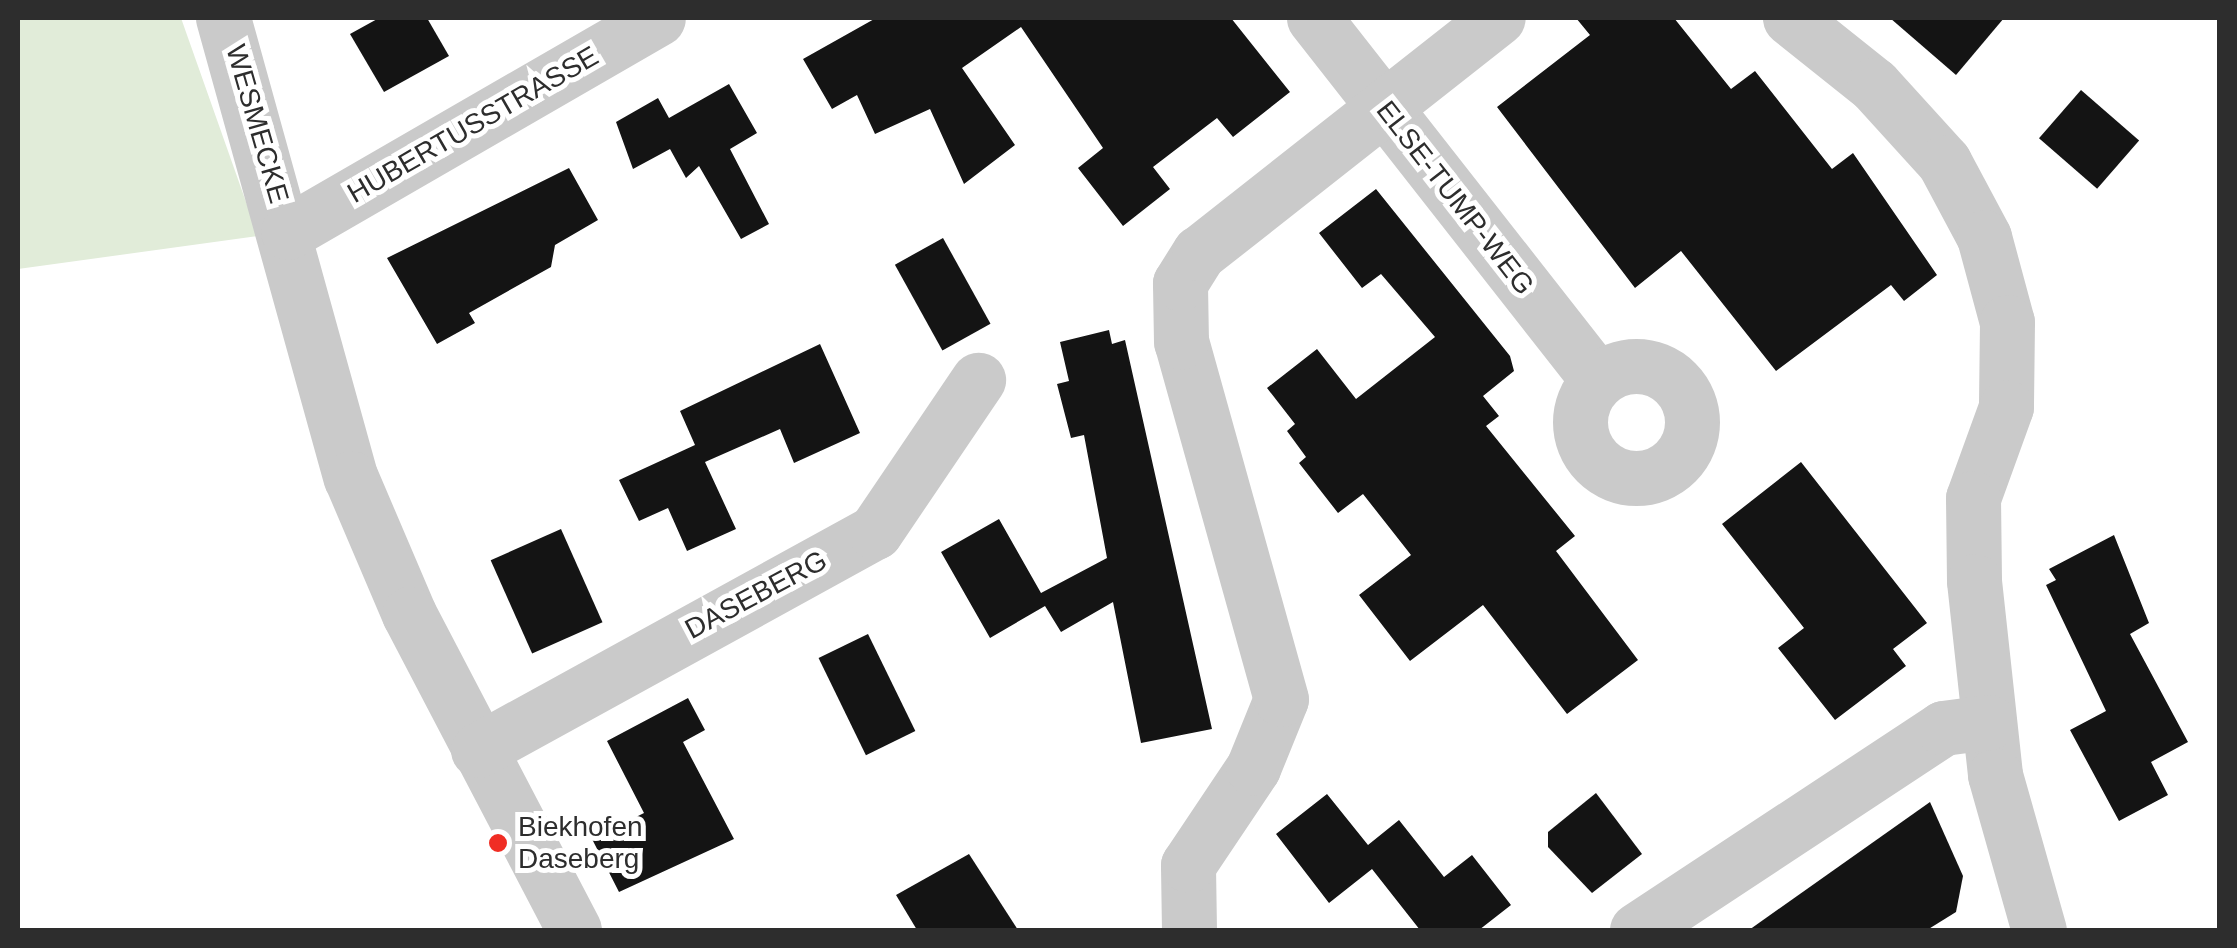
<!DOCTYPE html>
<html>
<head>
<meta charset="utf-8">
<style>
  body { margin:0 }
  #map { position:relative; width:2237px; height:948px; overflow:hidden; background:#fff; font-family:Arial,sans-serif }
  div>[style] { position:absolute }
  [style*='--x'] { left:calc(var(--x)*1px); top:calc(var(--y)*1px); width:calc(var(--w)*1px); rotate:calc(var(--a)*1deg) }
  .green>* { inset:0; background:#e1ecd9 }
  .building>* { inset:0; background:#141414; transform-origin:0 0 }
  .minor>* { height:55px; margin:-27.5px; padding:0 27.5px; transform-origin:27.5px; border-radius:27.5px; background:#cacaca }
  .minor>.ring { margin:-27.5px; padding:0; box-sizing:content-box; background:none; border:55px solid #cacaca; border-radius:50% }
  .dots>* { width:28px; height:28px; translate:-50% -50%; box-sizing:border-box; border:5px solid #fff; border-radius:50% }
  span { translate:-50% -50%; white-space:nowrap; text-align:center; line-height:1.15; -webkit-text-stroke:10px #fff; paint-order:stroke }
  .street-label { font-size:28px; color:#2d2d2d }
  .poi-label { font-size:28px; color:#2d2d2d }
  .left { translate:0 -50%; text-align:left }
  .frame { position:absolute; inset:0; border:20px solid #2d2d2d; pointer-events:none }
</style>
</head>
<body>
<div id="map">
  <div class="green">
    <div style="clip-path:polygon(18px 18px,181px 18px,258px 236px,18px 269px)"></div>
  </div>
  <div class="building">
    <div style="clip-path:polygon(379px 18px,427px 18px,449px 56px,384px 92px,350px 34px)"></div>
    <div style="clip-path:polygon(876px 18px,1231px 18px,1290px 92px,1233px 137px,1217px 118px,1153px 167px,1170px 189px,1123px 226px,1078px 168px,1103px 148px,1021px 27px,962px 68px,1015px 145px,964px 184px,930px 109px,875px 134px,857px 95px,832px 109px,803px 59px)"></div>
    <div style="clip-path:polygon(1576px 18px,1674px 18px,1731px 89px,1755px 71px,1832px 169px,1853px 153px,1937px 275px,1904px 301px,1891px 285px,1776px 371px,1681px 251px,1635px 288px,1497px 107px,1590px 35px)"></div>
    <div style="clip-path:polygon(1890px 18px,2004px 18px,1956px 75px)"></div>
    <div style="clip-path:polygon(729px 84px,757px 133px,730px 149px,769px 224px,741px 239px,699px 166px,686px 178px,670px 149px,633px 169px,616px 122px,658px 98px,669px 118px)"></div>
    <div style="left:2081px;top:90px;width:77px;height:64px;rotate:41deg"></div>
    <div style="clip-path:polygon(569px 168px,598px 220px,555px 245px,551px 267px,469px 313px,475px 323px,437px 344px,387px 258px)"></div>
    <div style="clip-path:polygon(1376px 189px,1510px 356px,1514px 371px,1483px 396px,1499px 416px,1486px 426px,1575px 536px,1556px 551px,1638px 660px,1567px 714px,1483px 605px,1410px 661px,1359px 595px,1411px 555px,1363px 494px,1338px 513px,1299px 463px,1306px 457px,1287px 431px,1295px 424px,1267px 388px,1317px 349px,1356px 399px,1435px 337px,1381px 274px,1362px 288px,1319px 233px)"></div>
    <div style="left:943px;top:238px;width:98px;height:55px;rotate:61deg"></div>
    <div style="clip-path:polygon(1109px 330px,1112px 344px,1125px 340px,1212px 729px,1141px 743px,1113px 602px,1061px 632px,1045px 606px,990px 638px,941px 552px,999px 519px,1041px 593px,1107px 558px,1084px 435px,1071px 438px,1057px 384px,1069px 381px,1060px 342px)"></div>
    <div style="clip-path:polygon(820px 344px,860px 433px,794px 463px,780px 429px,705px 462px,736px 529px,687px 551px,668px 508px,639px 521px,619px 480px,695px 445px,680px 411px)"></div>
    <div style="clip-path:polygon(1801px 462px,1927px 623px,1893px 649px,1906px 666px,1835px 720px,1778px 648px,1804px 628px,1722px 524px)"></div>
    <div style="left:561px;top:529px;width:102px;height:77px;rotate:66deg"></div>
    <div style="clip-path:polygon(2114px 535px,2149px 623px,2130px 634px,2188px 742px,2151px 762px,2168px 795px,2119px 821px,2070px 730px,2106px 711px,2046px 585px,2056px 580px,2049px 569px)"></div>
    <div style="left:868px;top:634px;width:108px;height:55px;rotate:64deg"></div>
    <div style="clip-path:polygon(688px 698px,705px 730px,683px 742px,734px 839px,619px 892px,592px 839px,644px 813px,607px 741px)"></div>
    <div style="clip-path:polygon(1596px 793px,1642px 854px,1592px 893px,1548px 847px,1548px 832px)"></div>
    <div style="clip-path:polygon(1327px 794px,1368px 845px,1399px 820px,1444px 877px,1472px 855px,1511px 905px,1479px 930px,1420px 930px,1372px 869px,1329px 903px,1276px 834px)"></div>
    <div style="clip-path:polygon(1930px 802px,1963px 876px,1956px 912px,1927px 930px,1749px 930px)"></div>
    <div style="clip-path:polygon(969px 854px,1018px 930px,917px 930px,896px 895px)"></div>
  </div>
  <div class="minor">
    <div style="--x:223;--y:18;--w:477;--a:74.5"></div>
    <div style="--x:351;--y:478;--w:148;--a:66.9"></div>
    <div style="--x:409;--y:614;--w:356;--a:62.4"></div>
    <div style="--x:1314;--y:18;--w:457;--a:51.9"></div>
    <div style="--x:1790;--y:18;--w:107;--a:38.6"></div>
    <div style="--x:1874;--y:85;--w:104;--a:47.7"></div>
    <div style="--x:1944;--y:162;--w:85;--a:61.9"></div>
    <div style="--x:1984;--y:237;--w:88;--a:74.9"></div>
    <div style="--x:2007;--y:322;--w:85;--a:90.7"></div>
    <div style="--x:2006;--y:407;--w:97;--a:109.9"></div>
    <div style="--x:1973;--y:498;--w:83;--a:89.3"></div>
    <div style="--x:1974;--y:581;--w:195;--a:83.8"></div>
    <div style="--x:1995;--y:775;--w:161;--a:74.2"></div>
    <div style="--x:288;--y:232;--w:427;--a:-30"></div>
    <div class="ring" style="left:1580px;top:366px;width:57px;height:57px"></div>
    <div style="--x:478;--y:750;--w:453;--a:-28.8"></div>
    <div style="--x:875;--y:532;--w:184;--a:-55.9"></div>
    <div style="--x:1189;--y:930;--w:65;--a:-90.9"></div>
    <div style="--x:1188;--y:865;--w:117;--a:-56.2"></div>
    <div style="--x:1253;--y:768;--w:74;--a:-67.9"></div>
    <div style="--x:1281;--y:699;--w:371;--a:-105.6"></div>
    <div style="--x:1181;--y:342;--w:59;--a:-91"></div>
    <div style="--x:1180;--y:283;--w:36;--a:-58"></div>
    <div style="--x:1199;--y:253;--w:380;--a:-38.2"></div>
    <div style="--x:1637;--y:930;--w:367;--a:-33.4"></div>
    <div style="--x:1943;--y:728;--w:46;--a:-7.4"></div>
  </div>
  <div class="dots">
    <div style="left:498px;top:843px;background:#f02d24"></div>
  </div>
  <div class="street-label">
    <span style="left:257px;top:124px;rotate:74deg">WESMECKE</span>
    <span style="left:473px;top:125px;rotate:-30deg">HUBERTUSSTRASSE</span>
    <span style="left:1455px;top:198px;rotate:52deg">ELSE-TUMP-WEG</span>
    <span style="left:756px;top:595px;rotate:-28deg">DASEBERG</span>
  </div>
  <div class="poi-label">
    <span class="left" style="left:518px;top:843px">Biekhofen<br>Daseberg</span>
  </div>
  <div class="frame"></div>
</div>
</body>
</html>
